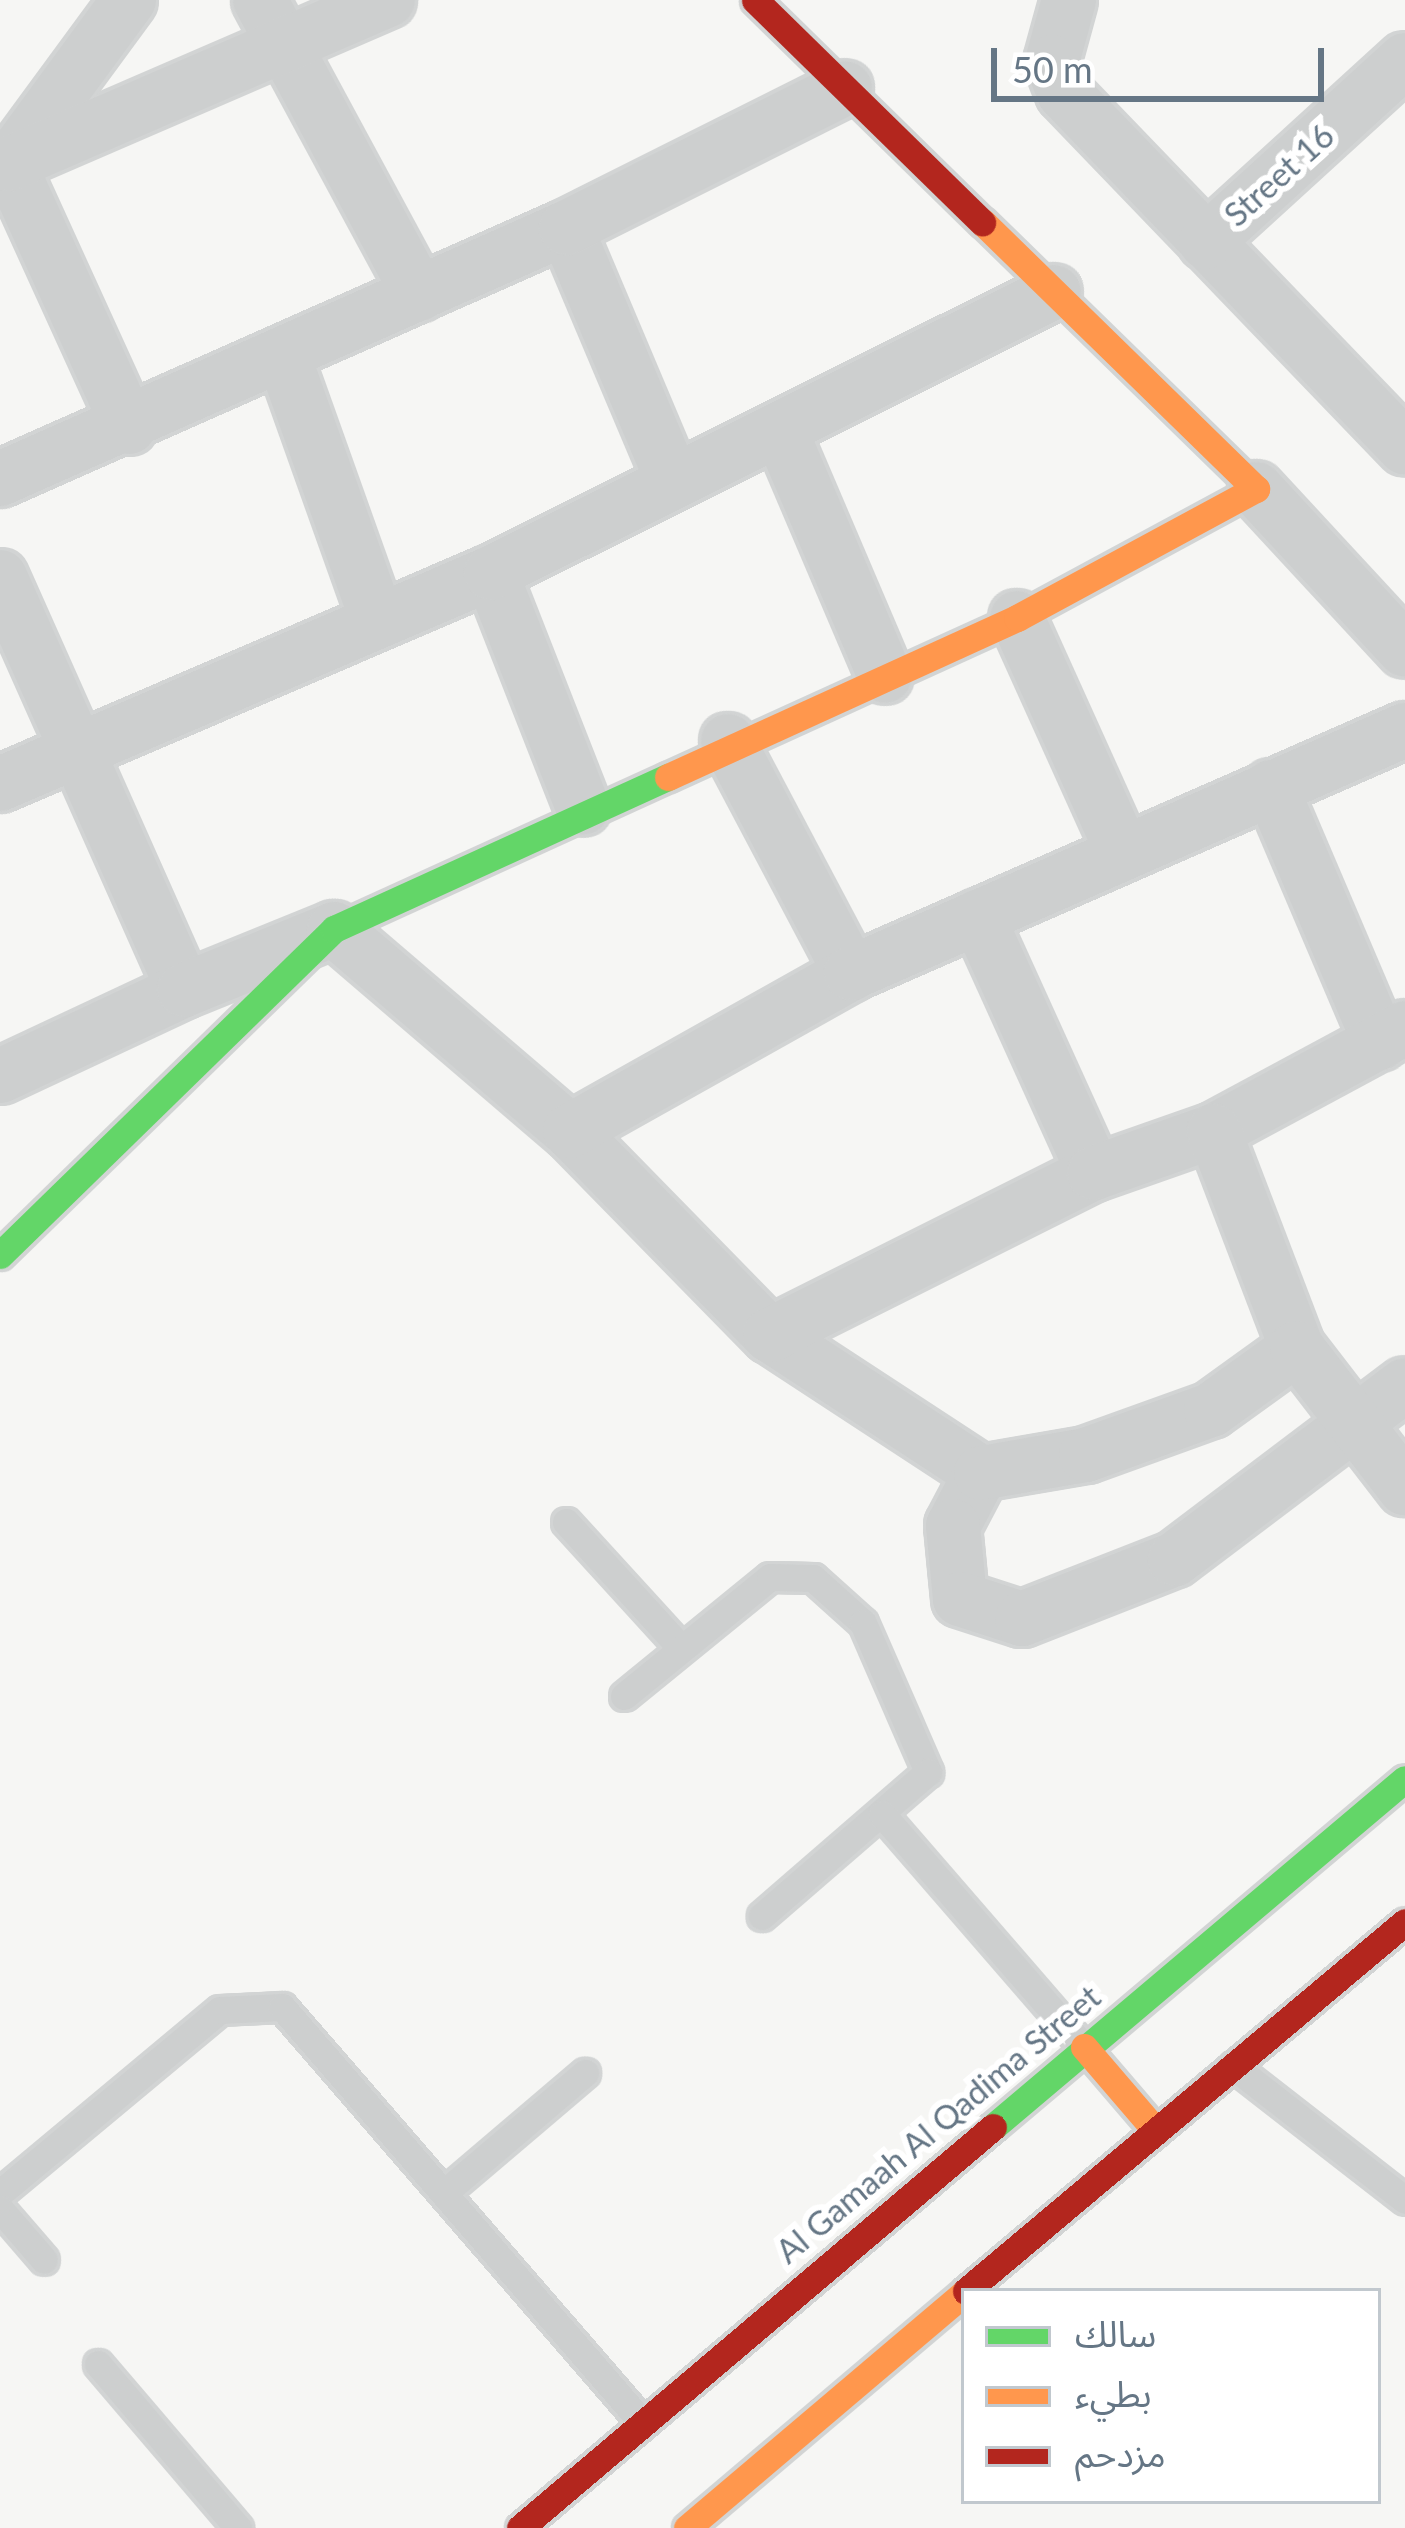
<!DOCTYPE html>
<html>
<head>
<meta charset="utf-8">
<style>
  body { margin:0 }
  #map { position:relative; width:1405px; height:2528px; overflow:hidden; background:#f6f6f4; font-family:Lato,"Noto Sans Arabic",sans-serif }
  div>[style] { position:absolute }
  [style*='--x'] { left:calc(var(--x)*1px); top:calc(var(--y)*1px); width:calc(var(--w)*1px); rotate:calc(var(--a)*1deg) }
  .roads { filter:drop-shadow(3px 0 #d2d4d4) drop-shadow(-3px 0 #d2d4d4) drop-shadow(0 3px #d2d4d4) drop-shadow(0 -3px #d2d4d4) }
  .lane>* { height:27px; margin:-13.5px; padding:0 13.5px; transform-origin:13.5px; border-radius:13.5px; background:#cdcfcf }
  .street>* { height:54px; margin:-27px; padding:0 27px; transform-origin:27px; border-radius:27px; background:#cdcfcf }
  .fast>* { height:27px; margin:-13.5px; padding:0 13.5px; transform-origin:13.5px; border-radius:13.5px; background:#63d668 }
  .slow>* { height:27px; margin:-13.5px; padding:0 13.5px; transform-origin:13.5px; border-radius:13.5px; background:#ff974d }
  .jam>* { height:27px; margin:-13.5px; padding:0 13.5px; transform-origin:13.5px; border-radius:13.5px; background:#b3261e }
  span { translate:-50% -50%; white-space:nowrap; text-align:center; line-height:1.15; -webkit-text-stroke:12px #fff; paint-order:stroke }
  .street-label { font-size:33px; color:#657685 }
  .legend { position:absolute; left:961px; top:2288px; width:420px; height:216px; box-sizing:border-box; background:#fff; border:3px solid #c1c8ce; margin:0; padding:15px 21px; list-style:none; font-size:36px; color:#657685 }
  .legend li { display:flex; align-items:center; gap:24px; height:60px }
  .legend b { width:60px; border:3px solid #c1c8ce }
  .scale { position:absolute; left:991px; top:48px; width:333px; height:54px; box-sizing:border-box; border:6px solid #657685; border-top:0; padding-left:15px; font-size:36px; line-height:42px; white-space:nowrap; color:#657685; -webkit-text-stroke:9px #fff; paint-order:stroke }
</style>
</head>
<body>
<div id="map">
  <div class="roads">
    <div class="lane">
      <div style="--x:566;--y:1522;--w:169;--a:47.6"></div>
      <div style="--x:624;--y:1696;--w:188;--a:-39.2"></div>
      <div style="--x:770;--y:1577;--w:43;--a:1.3"></div>
      <div style="--x:813;--y:1578;--w:67;--a:42"></div>
      <div style="--x:863;--y:1623;--w:163;--a:66.4"></div>
      <div style="--x:928;--y:1772;--w:220;--a:139.1"></div>
      <div style="--x:882;--y:1814;--w:308;--a:49.1"></div>
      <div style="--x:1233;--y:2066;--w:218;--a:37.9"></div>
      <div style="--x:445;--y:2192;--w:184;--a:-40.4"></div>
      <div style="--x:0;--y:2193;--w:286;--a:-39.8"></div>
      <div style="--x:220;--y:2010;--w:62;--a:-2.8"></div>
      <div style="--x:282;--y:2007;--w:548;--a:49.07"></div>
      <div style="--x:0;--y:2209;--w:67;--a:49.2"></div>
      <div style="--x:98;--y:2364;--w:216;--a:49.5"></div>
    </div>
    <div class="street">
      <div style="--x:260;--y:0;--w:334;--a:61.6"></div>
      <div style="--x:1069;--y:0;--w:64;--a:105.3"></div>
      <div style="--x:1052;--y:62;--w:33;--a:69"></div>
      <div style="--x:1064;--y:93;--w:492;--a:46.1"></div>
      <div style="--x:10;--y:162;--w:201;--a:-53.7"></div>
      <div style="--x:566;--y:228;--w:275;--a:67.1"></div>
      <div style="--x:1206;--y:242;--w:270;--a:-42.4"></div>
      <div style="--x:283;--y:355;--w:277;--a:70.4"></div>
      <div style="--x:129;--y:427;--w:289;--a:-114.5"></div>
      <div style="--x:9;--y:164;--w:413;--a:-23.4"></div>
      <div style="--x:781;--y:432;--w:265;--a:66.9"></div>
      <div style="--x:0;--y:479;--w:619;--a:-23.92"></div>
      <div style="--x:566;--y:228;--w:312;--a:-26.6"></div>
      <div style="--x:1256;--y:489;--w:219;--a:47.2"></div>
      <div style="--x:491;--y:573;--w:252;--a:68.6"></div>
      <div style="--x:0;--y:577;--w:452;--a:66"></div>
      <div style="--x:184;--y:990;--w:203;--a:154.9"></div>
      <div style="--x:1017;--y:618;--w:258;--a:65.7"></div>
      <div style="--x:728;--y:741;--w:263;--a:62.1"></div>
      <div style="--x:0;--y:784;--w:534;--a:-23.25"></div>
      <div style="--x:491;--y:573;--w:629;--a:-26.52"></div>
      <div style="--x:1271;--y:787;--w:278;--a:66.9"></div>
      <div style="--x:978;--y:917;--w:281;--a:65.6"></div>
      <div style="--x:184;--y:990;--w:162;--a:-22.1"></div>
      <div style="--x:334;--y:929;--w:311;--a:40.6"></div>
      <div style="--x:570;--y:1131;--w:286;--a:45.6"></div>
      <div style="--x:770;--y:1335;--w:252;--a:33.2"></div>
      <div style="--x:981;--y:1473;--w:60;--a:117.8"></div>
      <div style="--x:953;--y:1526;--w:73;--a:84.5"></div>
      <div style="--x:960;--y:1599;--w:65;--a:17.9"></div>
      <div style="--x:1022;--y:1619;--w:164;--a:-21.4"></div>
      <div style="--x:1175;--y:1559;--w:288;--a:-37.1"></div>
      <div style="--x:570;--y:1131;--w:322;--a:-29.3"></div>
      <div style="--x:851;--y:973;--w:605;--a:-23.68"></div>
      <div style="--x:1214;--y:1131;--w:217;--a:-28.3"></div>
      <div style="--x:770;--y:1335;--w:362;--a:-26.6"></div>
      <div style="--x:1094;--y:1173;--w:127;--a:-19.3"></div>
      <div style="--x:1214;--y:1131;--w:232;--a:69.1"></div>
      <div style="--x:981;--y:1473;--w:107;--a:-9.7"></div>
      <div style="--x:1086;--y:1455;--w:133;--a:-19.8"></div>
      <div style="--x:1211;--y:1410;--w:106;--a:-35.8"></div>
      <div style="--x:1297;--y:1348;--w:177;--a:52.4"></div>
    </div>
    <div class="fast">
      <div style="--x:0;--y:1255;--w:467;--a:-44.3"></div>
      <div style="--x:334;--y:929;--w:367;--a:-24.5"></div>
      <div style="--x:993;--y:2127;--w:539;--a:-40.19"></div>
    </div>
    <div class="slow">
      <div style="--x:668;--y:777;--w:384;--a:-24.5"></div>
      <div style="--x:1017;--y:618;--w:272;--a:-28.4"></div>
      <div style="--x:1256;--y:489;--w:383;--a:-135.7"></div>
      <div style="--x:1084;--y:2047;--w:111;--a:49.4"></div>
      <div style="--x:687;--y:2528;--w:363;--a:-40.3"></div>
    </div>
    <div class="jam">
      <div style="--x:755;--y:0;--w:318;--a:44.4"></div>
      <div style="--x:966;--y:2291;--w:573;--a:-40.05"></div>
      <div style="--x:520;--y:2528;--w:620;--a:-40.29"></div>
    </div>
  </div>
  <div class="street-label">
    <span style="left:1279px;top:175px;rotate:-42deg">Street 16</span>
    <span style="left:938px;top:2124px;rotate:-40deg">Al Gamaah Al Qadima Street</span>
  </div>
  <ul class="legend">
  <li><b style="height:15px;background:#63d668"></b>سالك</li>
  <li><b style="height:15px;background:#ff974d"></b>بطيء</li>
  <li><b style="height:15px;background:#b3261e"></b>مزدحم</li>
  </ul>
  <div class="scale">50 m</div>
</div>
</body>
</html>
